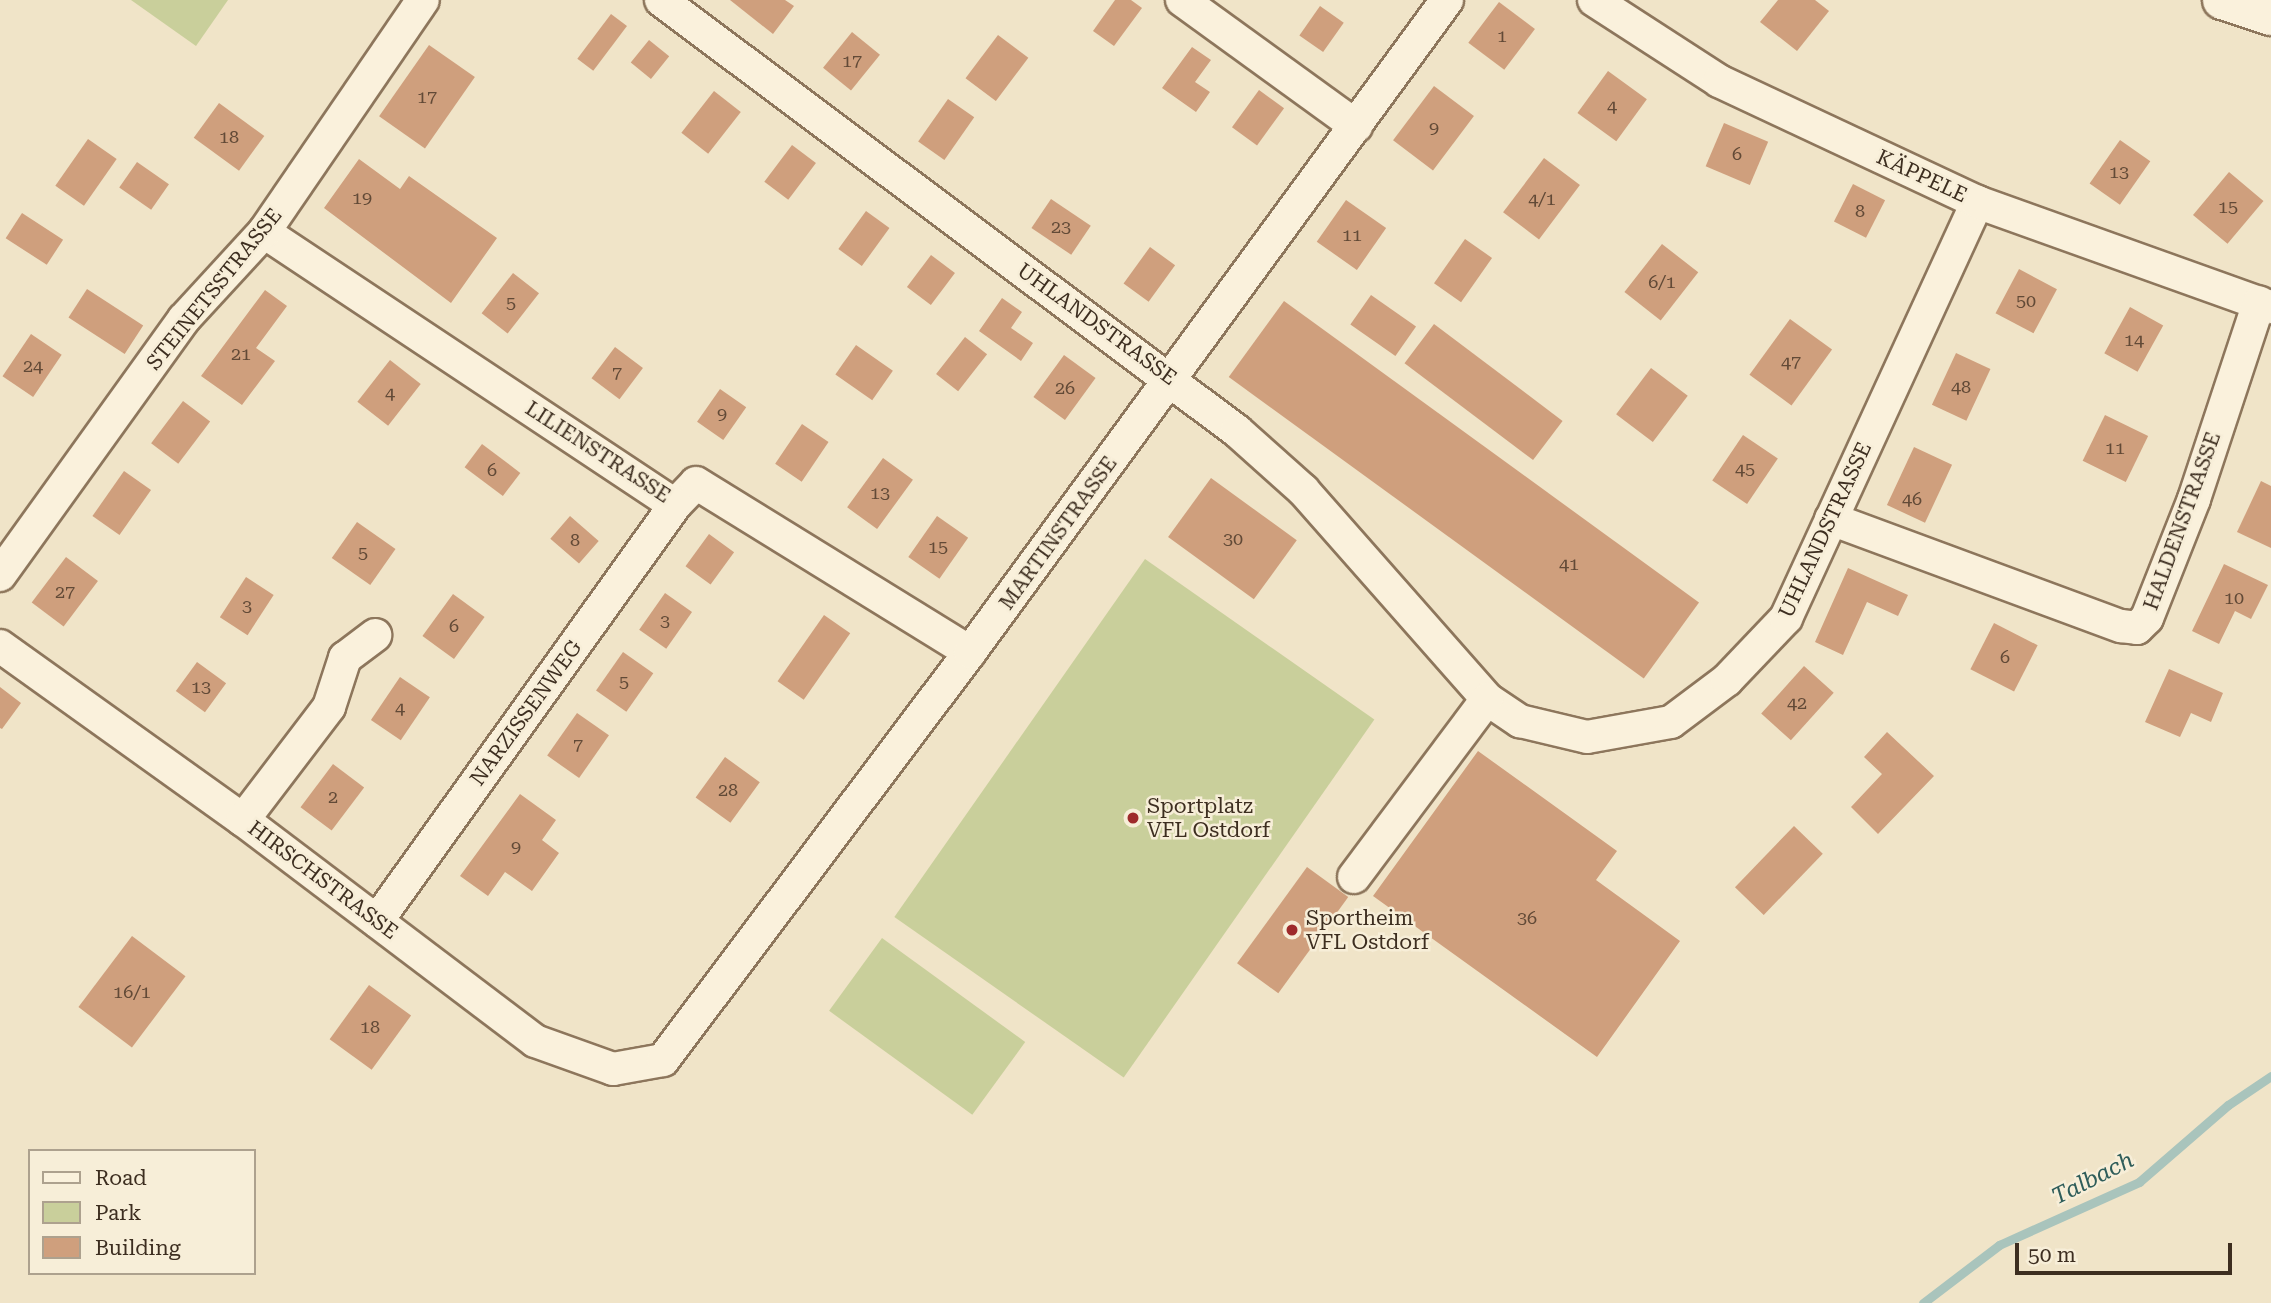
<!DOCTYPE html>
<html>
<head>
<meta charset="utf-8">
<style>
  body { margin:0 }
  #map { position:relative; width:2271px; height:1303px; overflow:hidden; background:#f0e4c8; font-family:"Roboto Serif",serif }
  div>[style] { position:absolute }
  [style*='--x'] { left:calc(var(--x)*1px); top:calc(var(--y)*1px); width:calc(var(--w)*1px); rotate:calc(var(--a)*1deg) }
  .green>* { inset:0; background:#c9cf9b; transform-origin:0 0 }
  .stream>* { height:9px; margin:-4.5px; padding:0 4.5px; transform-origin:4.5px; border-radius:4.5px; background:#a9c4bc }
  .building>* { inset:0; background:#cf9f7d; transform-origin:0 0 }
  .roads { filter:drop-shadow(2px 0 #8d765c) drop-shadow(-2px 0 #8d765c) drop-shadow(0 2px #8d765c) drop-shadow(0 -2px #8d765c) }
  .street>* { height:32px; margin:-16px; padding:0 16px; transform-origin:16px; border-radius:16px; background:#faf1dc }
  .secondary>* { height:38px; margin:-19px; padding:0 19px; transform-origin:19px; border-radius:19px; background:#faf1dc }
  .dots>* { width:19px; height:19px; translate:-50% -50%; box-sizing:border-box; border:4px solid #f7eed8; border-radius:50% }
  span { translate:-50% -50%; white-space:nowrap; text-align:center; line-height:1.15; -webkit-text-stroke:5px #f7eed8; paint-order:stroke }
  .number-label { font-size:18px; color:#624a37 }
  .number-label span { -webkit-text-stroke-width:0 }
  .street-label { font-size:21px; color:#3d2e20 }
  .poi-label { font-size:21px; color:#3d2e20 }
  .left { translate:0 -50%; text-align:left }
  .water-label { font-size:23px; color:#2f5d5a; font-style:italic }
  .legend { position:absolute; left:28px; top:1149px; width:228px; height:126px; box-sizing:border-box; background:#f7eed8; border:2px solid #ada18e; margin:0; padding:9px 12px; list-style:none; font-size:21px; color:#3d2e20 }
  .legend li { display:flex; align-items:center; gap:14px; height:35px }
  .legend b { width:35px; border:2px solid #ada18e }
  .scale { position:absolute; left:2015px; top:1243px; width:217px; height:32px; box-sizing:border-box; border:4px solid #3d2e20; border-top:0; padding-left:9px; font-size:21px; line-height:24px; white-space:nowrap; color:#3d2e20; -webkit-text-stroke:5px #f7eed8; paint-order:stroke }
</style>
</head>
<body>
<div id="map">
  <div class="green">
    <div style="clip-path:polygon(131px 0,228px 0,196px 46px)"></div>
    <div style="left:1145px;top:559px;width:280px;height:437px;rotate:35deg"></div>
    <div style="left:882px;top:938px;width:177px;height:90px;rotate:36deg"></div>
  </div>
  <div class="stream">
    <div style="--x:1923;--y:1303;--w:96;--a:-37.3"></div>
    <div style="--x:1999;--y:1245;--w:154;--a:-24.2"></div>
    <div style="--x:2139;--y:1182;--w:118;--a:-40.9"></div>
    <div style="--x:2228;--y:1105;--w:52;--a:-34"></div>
  </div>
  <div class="building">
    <div style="clip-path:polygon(730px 0,785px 0,794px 6px,773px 34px)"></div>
    <div style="clip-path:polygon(1115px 0,1131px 0,1142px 8px,1114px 46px,1093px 31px)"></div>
    <div style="clip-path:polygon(1778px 0,1815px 0,1829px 11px,1797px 51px,1760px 22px)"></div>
    <div style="left:1499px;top:2px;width:45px;height:51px;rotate:37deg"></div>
    <div style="left:1320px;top:6px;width:29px;height:36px;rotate:35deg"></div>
    <div style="left:611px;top:14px;width:20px;height:56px;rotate:37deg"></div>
    <div style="left:852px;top:32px;width:36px;height:46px;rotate:39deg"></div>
    <div style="left:998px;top:35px;width:38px;height:54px;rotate:37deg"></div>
    <div style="left:649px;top:40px;width:26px;height:29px;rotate:39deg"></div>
    <div style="left:429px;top:45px;width:56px;height:87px;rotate:35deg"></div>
    <div style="clip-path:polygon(1192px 47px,1211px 60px,1195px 82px,1210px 92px,1196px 112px,1162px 88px)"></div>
    <div style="left:1608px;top:71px;width:48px;height:52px;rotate:36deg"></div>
    <div style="left:1434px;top:86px;width:50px;height:68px;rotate:37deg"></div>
    <div style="left:1259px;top:90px;width:31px;height:46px;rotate:36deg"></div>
    <div style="left:714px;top:91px;width:34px;height:53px;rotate:38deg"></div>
    <div style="left:948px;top:99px;width:32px;height:52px;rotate:35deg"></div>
    <div style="left:219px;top:103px;width:56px;height:43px;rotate:36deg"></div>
    <div style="left:1724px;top:123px;width:48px;height:47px;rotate:23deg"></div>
    <div style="left:88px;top:139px;width:35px;height:57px;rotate:35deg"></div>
    <div style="left:2120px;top:140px;width:37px;height:53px;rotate:35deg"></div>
    <div style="left:792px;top:145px;width:30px;height:46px;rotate:37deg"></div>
    <div style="left:1544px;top:158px;width:45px;height:68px;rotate:37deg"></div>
    <div style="clip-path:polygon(359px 159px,400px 189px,409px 176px,497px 238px,451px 303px,324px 208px)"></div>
    <div style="left:137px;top:162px;width:39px;height:31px;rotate:35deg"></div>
    <div style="left:2229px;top:172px;width:45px;height:56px;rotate:40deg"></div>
    <div style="left:1853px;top:184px;width:36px;height:42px;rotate:27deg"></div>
    <div style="left:1051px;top:199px;width:48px;height:35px;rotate:34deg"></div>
    <div style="left:1346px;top:200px;width:49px;height:51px;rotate:35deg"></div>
    <div style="left:866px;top:211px;width:29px;height:47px;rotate:36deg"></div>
    <div style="left:22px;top:213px;width:49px;height:30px;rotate:33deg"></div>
    <div style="left:1465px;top:239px;width:33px;height:54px;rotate:35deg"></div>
    <div style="left:1662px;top:244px;width:46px;height:61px;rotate:38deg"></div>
    <div style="left:1150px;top:247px;width:31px;height:45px;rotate:36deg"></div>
    <div style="left:931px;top:255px;width:30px;height:40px;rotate:37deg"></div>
    <div style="left:2019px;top:269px;width:43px;height:50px;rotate:28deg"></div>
    <div style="left:513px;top:273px;width:33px;height:51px;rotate:38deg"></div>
    <div style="left:87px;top:289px;width:67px;height:34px;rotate:33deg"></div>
    <div style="clip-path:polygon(265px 290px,287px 306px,256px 348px,275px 361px,242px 405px,201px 376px)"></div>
    <div style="left:1371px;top:295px;width:55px;height:36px;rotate:35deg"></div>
    <div style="clip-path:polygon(1002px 298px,1022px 312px,1011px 328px,1033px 343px,1021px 361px,979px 331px)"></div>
    <div style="left:1284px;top:301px;width:513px;height:94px;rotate:36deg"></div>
    <div style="left:2130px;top:307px;width:38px;height:53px;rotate:29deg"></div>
    <div style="left:1790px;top:319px;width:52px;height:69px;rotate:36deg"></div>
    <div style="left:1434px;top:324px;width:161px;height:49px;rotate:37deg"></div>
    <div style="left:31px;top:334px;width:37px;height:51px;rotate:34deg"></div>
    <div style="left:965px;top:337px;width:28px;height:47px;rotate:38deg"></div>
    <div style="left:856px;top:345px;width:45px;height:36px;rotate:35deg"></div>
    <div style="left:615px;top:347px;width:35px;height:39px;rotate:37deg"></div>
    <div style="left:1956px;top:353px;width:38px;height:57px;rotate:25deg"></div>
    <div style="left:1064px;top:355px;width:39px;height:52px;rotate:36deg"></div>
    <div style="left:390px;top:360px;width:39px;height:53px;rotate:38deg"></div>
    <div style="left:1651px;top:368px;width:46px;height:58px;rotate:37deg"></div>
    <div style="left:720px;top:389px;width:32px;height:40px;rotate:35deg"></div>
    <div style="left:183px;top:401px;width:34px;height:53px;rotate:37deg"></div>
    <div style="left:2105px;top:415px;width:48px;height:51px;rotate:26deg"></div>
    <div style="left:802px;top:424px;width:32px;height:48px;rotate:34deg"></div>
    <div style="left:1743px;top:435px;width:42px;height:55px;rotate:34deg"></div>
    <div style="left:482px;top:444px;width:48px;height:29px;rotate:37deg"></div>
    <div style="left:1914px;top:447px;width:42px;height:64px;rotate:25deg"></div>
    <div style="left:883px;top:458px;width:37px;height:61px;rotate:36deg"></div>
    <div style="left:124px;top:471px;width:33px;height:55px;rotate:35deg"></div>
    <div style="left:1211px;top:478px;width:106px;height:73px;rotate:36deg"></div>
    <div style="clip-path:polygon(2261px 481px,2271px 486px,2271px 548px,2237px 532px)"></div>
    <div style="left:570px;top:516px;width:38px;height:30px;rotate:41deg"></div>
    <div style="left:937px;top:516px;width:38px;height:50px;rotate:35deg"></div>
    <div style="left:357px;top:522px;width:47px;height:44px;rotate:35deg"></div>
    <div style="left:709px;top:534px;width:31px;height:40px;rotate:36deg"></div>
    <div style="left:66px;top:557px;width:40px;height:57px;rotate:37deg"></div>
    <div style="clip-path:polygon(2224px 564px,2268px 585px,2251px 619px,2235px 611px,2219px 644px,2192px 631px)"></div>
    <div style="clip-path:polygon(1848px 568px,1908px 595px,1898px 616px,1867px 602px,1843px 655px,1815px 642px)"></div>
    <div style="left:246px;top:577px;width:33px;height:48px;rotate:33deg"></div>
    <div style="left:665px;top:593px;width:33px;height:45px;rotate:35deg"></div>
    <div style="left:453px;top:594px;width:39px;height:52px;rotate:36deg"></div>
    <div style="left:824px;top:615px;width:32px;height:81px;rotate:35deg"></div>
    <div style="left:1994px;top:623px;width:49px;height:52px;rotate:27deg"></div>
    <div style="left:623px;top:652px;width:37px;height:47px;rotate:35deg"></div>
    <div style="left:197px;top:662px;width:36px;height:36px;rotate:36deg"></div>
    <div style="left:1804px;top:666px;width:40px;height:64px;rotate:42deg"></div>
    <div style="clip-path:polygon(2169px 669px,2223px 693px,2211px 722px,2191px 713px,2180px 737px,2145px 722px)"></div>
    <div style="left:400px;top:677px;width:36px;height:52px;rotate:34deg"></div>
    <div style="clip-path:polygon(0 687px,21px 703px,2px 729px,0 728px)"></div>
    <div style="left:577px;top:713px;width:39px;height:52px;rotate:35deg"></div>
    <div style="clip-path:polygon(1887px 732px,1934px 776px,1878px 834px,1851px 807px,1882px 774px,1864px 757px)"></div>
    <div style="clip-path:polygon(1478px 751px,1617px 851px,1596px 880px,1680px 941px,1597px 1057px,1373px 896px)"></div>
    <div style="left:725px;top:757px;width:43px;height:50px;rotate:36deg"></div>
    <div style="left:333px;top:764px;width:39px;height:54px;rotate:37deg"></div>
    <div style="clip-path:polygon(520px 794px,556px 820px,542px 840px,559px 853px,532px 891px,505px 872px,488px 896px,460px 876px)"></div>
    <div style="left:1794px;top:826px;width:40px;height:85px;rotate:44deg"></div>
    <div style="left:1307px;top:867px;width:51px;height:119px;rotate:36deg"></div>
    <div style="left:132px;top:936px;width:67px;height:89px;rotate:37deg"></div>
    <div style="left:369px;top:985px;width:52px;height:67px;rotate:36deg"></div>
  </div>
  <div class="roads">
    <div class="street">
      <div style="--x:661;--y:0;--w:719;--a:36.81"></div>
      <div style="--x:1237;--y:431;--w:89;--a:41.8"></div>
      <div style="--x:1303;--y:490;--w:278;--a:48.6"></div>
      <div style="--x:1487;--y:699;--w:40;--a:34"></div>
      <div style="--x:1520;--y:721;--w:69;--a:13.4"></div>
      <div style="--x:1587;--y:737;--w:85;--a:-10.1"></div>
      <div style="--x:1671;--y:722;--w:70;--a:-36.9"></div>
      <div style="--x:1727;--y:680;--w:86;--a:-46.4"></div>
      <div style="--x:1786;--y:618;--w:458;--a:-65.3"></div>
      <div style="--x:1182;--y:0;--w:215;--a:35.9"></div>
      <div style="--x:1594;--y:0;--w:149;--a:32.9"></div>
      <div style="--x:1719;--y:81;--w:285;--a:25.1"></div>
      <div style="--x:1977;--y:202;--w:312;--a:19.7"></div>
      <div style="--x:264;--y:232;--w:493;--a:33.6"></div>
      <div style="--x:675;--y:505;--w:30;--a:-46"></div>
      <div style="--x:696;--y:483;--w:322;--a:31.7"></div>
      <div style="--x:1831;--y:519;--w:309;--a:20.3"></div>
      <div style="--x:2121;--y:626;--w:16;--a:7"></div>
      <div style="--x:2137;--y:628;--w:14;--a:-45"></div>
      <div style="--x:2147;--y:618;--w:128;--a:-68.4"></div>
      <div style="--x:2194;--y:499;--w:207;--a:-71.7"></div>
      <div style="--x:0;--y:575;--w:315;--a:-54.3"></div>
      <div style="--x:184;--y:319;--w:118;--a:-47.4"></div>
      <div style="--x:264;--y:232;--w:281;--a:-55.6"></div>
      <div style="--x:0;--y:646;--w:299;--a:35.6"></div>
      <div style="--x:243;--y:820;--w:366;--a:37.1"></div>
      <div style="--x:535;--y:1041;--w:83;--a:19.7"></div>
      <div style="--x:613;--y:1069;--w:51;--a:-10.2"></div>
      <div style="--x:663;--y:1060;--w:511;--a:-53.04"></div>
      <div style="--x:970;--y:652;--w:808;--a:-53.81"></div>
      <div style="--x:243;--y:820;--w:142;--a:-52.7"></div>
      <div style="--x:329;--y:707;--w:52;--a:-71.9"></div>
      <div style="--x:345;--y:658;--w:38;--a:-37"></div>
      <div style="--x:1354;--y:877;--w:222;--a:-53.2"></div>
      <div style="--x:377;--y:921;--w:512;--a:-54.38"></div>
    </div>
    <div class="secondary">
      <div style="--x:2222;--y:0;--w:52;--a:18.1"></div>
    </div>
  </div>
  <div class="dots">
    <div style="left:1133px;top:818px;background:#9e2a2b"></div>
    <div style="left:1292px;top:930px;background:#9e2a2b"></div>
  </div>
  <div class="number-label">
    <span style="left:1502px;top:36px">1</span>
    <span style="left:852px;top:61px">17</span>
    <span style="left:427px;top:97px">17</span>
    <span style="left:1612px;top:106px">4</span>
    <span style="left:1434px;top:128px">9</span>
    <span style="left:229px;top:137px">18</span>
    <span style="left:1737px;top:154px">6</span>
    <span style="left:2119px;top:172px">13</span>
    <span style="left:362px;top:198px">19</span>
    <span style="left:1542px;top:199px">4/1</span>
    <span style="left:2228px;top:207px">15</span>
    <span style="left:1860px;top:211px">8</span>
    <span style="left:1061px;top:227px">23</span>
    <span style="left:1352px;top:235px">11</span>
    <span style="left:1662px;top:282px">6/1</span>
    <span style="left:2026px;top:301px">50</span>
    <span style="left:511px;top:303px">5</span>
    <span style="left:2134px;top:340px">14</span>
    <span style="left:241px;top:354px">21</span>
    <span style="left:1791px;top:362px">47</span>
    <span style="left:33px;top:366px">24</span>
    <span style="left:617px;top:373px">7</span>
    <span style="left:1961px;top:387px">48</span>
    <span style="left:1065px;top:388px">26</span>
    <span style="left:390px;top:393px">4</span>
    <span style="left:722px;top:414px">9</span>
    <span style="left:2115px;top:448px">11</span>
    <span style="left:1745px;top:469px">45</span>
    <span style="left:492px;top:470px">6</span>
    <span style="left:880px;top:493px">13</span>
    <span style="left:1912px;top:499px">46</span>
    <span style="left:1233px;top:539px">30</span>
    <span style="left:575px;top:540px">8</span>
    <span style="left:938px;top:547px">15</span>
    <span style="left:363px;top:553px">5</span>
    <span style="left:1569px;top:564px">41</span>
    <span style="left:65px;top:592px">27</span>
    <span style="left:2234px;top:598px">10</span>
    <span style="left:247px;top:606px">3</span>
    <span style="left:665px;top:621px">3</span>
    <span style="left:454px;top:626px">6</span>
    <span style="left:2005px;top:657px">6</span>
    <span style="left:624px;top:682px">5</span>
    <span style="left:201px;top:687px">13</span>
    <span style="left:1797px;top:703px">42</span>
    <span style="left:400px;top:708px">4</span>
    <span style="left:578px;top:745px">7</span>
    <span style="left:728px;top:790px">28</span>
    <span style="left:333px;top:797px">2</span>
    <span style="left:516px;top:847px">9</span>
    <span style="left:1527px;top:918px">36</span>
    <span style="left:132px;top:992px">16/1</span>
    <span style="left:370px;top:1027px">18</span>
  </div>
  <div class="street-label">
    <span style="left:1922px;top:176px;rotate:25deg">KÄPPELE</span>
    <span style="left:214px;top:289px;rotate:-51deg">STEINETSSTRASSE</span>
    <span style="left:1097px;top:324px;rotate:36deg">UHLANDSTRASSE</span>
    <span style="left:598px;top:452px;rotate:33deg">LILIENSTRASSE</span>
    <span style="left:2182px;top:521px;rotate:-70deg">HALDENSTRASSE</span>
    <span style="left:1825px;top:530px;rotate:-65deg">UHLANDSTRASSE</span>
    <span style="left:1058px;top:533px;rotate:-54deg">MARTINSTRASSE</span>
    <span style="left:526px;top:713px;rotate:-54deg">NARZISSENWEG</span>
    <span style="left:323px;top:880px;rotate:37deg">HIRSCHSTRASSE</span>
  </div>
  <div class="poi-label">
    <span class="left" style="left:1147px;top:818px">Sportplatz<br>VFL Ostdorf</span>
    <span class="left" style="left:1306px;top:930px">Sportheim<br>VFL Ostdorf</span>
  </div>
  <div class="water-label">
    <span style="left:2093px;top:1179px;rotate:-27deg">Talbach</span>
  </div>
  <ul class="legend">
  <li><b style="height:9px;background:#faf1dc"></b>Road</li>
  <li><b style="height:19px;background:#c9cf9b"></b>Park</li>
  <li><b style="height:19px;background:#cf9f7d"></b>Building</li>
  </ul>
  <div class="scale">50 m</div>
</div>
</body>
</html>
